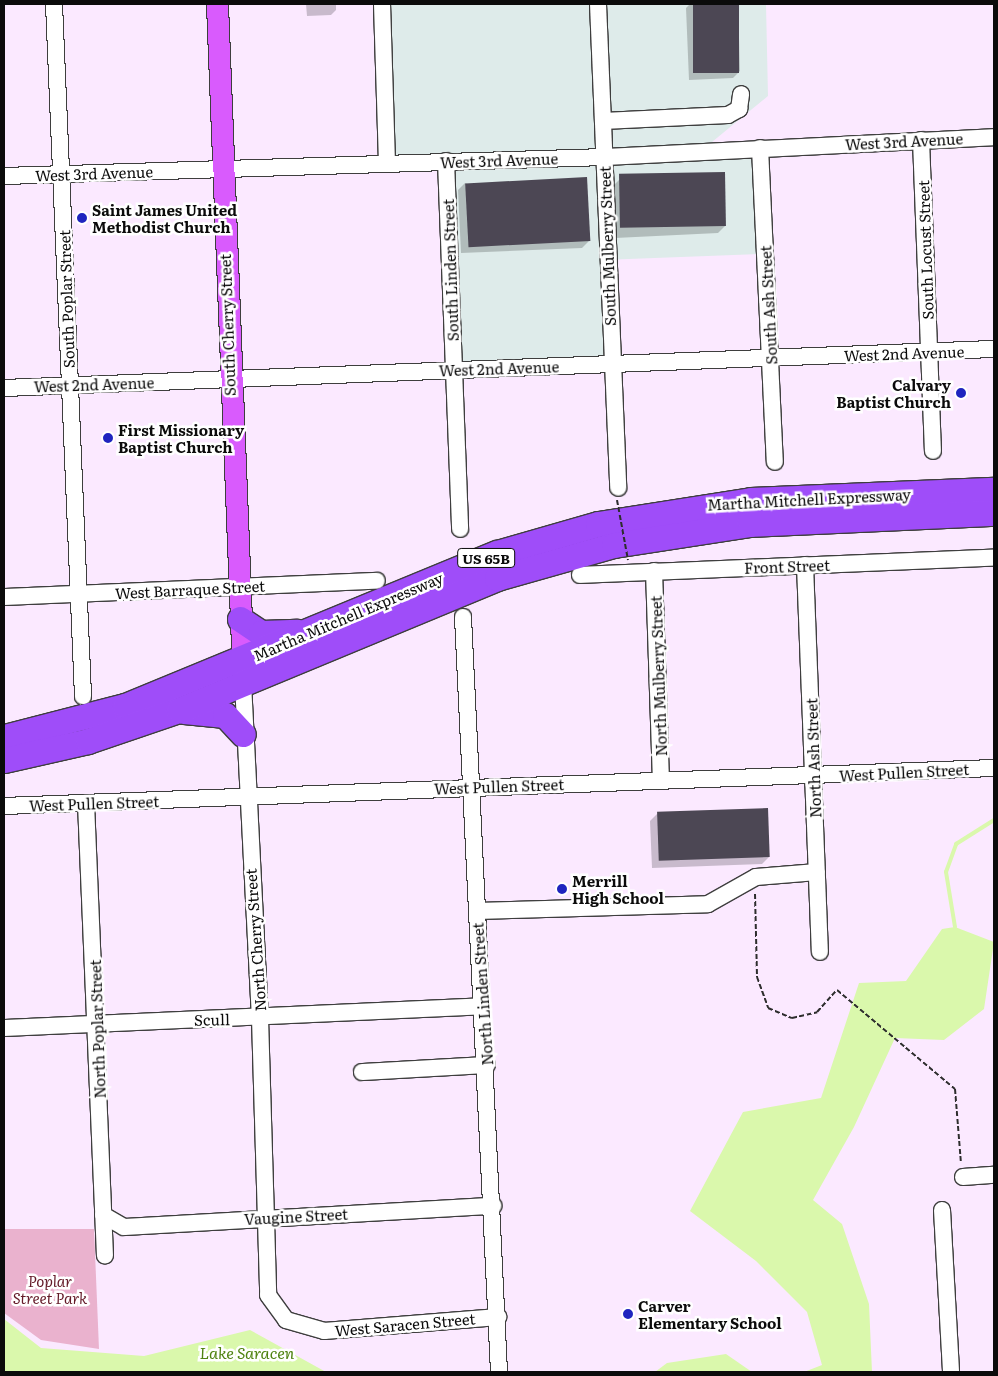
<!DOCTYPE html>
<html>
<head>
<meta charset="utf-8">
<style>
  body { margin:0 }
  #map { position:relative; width:998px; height:1376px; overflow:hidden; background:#fbe9ff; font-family:Literata,serif }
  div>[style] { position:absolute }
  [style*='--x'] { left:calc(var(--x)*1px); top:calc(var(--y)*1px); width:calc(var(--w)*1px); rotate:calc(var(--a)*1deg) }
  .industrial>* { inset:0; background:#deebea }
  .green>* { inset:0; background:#eab2ce }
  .water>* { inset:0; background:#daf8ac }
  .shadow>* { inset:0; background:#0003 }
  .stream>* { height:4px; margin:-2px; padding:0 2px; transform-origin:2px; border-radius:2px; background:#daf8ac }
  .building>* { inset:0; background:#4c4754; transform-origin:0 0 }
  .path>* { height:2px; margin-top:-1px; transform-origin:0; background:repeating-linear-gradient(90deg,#2d2d2d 0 5px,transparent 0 7.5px) }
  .roads { filter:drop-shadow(1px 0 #3e3e3e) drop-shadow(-1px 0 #3e3e3e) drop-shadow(0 1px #3e3e3e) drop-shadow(0 -1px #3e3e3e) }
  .minor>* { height:16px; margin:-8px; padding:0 8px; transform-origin:8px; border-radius:8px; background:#fff }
  .major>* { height:21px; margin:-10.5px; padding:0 10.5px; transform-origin:10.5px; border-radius:10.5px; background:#d95bfd }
  .highway>* { height:25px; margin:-12.5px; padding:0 12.5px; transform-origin:12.5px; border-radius:12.5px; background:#9f4df9 }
  .path-bridge>* { height:2px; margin-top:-1px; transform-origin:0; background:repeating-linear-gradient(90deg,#2d2d2d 0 5px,transparent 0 7.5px) }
  .dots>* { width:14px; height:14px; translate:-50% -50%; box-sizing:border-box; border:2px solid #fff; border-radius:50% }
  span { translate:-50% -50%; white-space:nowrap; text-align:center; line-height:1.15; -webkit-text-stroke:5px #fff; paint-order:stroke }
  .shield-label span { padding:1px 4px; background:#fff; border:1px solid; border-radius:4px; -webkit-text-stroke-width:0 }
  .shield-label { font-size:14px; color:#0b0b0b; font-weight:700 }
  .street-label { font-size:15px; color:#0b0b0b }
  .poi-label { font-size:15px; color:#0b0b0b; font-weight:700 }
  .left { translate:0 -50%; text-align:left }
  .right { translate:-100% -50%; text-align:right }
  .park-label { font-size:15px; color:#641a28; font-style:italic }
  .water-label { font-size:16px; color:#4f8311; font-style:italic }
  .frame { position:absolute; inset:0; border:5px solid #0b0b0b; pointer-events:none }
</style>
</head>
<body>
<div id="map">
  <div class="industrial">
    <div style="clip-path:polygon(388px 4px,766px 4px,768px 96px,712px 142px,680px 156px,755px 152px,760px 254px,602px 260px,604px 357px,459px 364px,452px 166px,395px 156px)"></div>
  </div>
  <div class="green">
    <div style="clip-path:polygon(4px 1229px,94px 1229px,99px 1349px,41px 1340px,4px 1313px)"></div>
  </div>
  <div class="water">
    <div style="clip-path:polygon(955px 927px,994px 942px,984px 1009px,944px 1040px,895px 1038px,854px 1127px,813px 1200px,842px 1224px,869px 1304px,872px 1372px,804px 1372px,822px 1365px,807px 1312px,756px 1261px,690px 1211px,743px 1112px,821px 1098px,859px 983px,906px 981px,942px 929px)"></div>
    <div style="clip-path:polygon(4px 1319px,41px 1348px,144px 1356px,250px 1330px,326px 1372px,4px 1372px)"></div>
    <div style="clip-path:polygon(726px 1354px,752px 1372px,655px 1372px,667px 1363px)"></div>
  </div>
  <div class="shadow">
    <div style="clip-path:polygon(306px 4px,336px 4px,336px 10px,331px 15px,307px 16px)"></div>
    <div style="clip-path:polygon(690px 4px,738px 4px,740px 71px,733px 78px,689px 80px,686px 8px)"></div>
    <div style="clip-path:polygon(620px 179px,725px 226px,718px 233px,615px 238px,613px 186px)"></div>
    <div style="clip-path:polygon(465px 183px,589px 241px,582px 248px,461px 253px,458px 190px)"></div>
    <div style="clip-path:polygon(657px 814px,769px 857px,762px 864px,652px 868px,650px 821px)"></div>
  </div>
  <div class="stream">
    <div style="--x:955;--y:927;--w:56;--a:-99.3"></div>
    <div style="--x:946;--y:872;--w:30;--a:-70"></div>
    <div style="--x:956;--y:844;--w:45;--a:-32.3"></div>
  </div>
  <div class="building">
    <div style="left:693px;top:4px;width:46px;height:69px"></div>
    <div style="left:725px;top:172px;width:54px;height:106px;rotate:89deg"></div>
    <div style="left:587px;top:177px;width:64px;height:122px;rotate:87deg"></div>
    <div style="left:768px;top:808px;width:49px;height:111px;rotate:88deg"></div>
  </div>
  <div class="path">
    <div style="--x:755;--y:894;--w:83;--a:88.6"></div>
    <div style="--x:757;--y:977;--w:33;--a:70"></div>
    <div style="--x:768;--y:1008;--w:26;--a:23"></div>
    <div style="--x:792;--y:1018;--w:26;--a:-13"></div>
    <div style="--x:817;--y:1012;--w:30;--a:-48"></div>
    <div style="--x:837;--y:990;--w:154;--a:40"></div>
    <div style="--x:955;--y:1089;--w:74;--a:85.4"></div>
  </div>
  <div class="roads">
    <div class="minor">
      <div style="--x:54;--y:4;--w:693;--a:87.6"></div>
      <div style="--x:382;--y:4;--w:159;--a:88.2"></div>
      <div style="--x:598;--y:4;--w:484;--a:87.6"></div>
      <div style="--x:603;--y:121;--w:125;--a:-2.7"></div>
      <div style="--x:728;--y:115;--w:13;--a:-29"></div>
      <div style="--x:739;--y:109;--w:15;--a:-82"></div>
      <div style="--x:921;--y:140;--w:311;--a:87.8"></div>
      <div style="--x:760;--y:148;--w:314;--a:87.3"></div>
      <div style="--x:446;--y:161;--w:368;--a:87.8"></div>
      <div style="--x:4;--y:176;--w:600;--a:-1.81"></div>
      <div style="--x:604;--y:157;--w:391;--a:-2.9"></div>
      <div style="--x:4;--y:388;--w:991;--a:-2.26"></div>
      <div style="--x:805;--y:565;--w:387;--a:87.8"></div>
      <div style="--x:654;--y:571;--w:210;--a:88.1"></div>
      <div style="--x:580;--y:575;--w:414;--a:-2.4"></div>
      <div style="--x:4;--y:597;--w:373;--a:-2.5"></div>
      <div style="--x:463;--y:617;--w:756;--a:87.27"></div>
      <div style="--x:243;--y:683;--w:335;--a:87.1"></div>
      <div style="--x:260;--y:1018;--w:277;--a:88.3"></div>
      <div style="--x:268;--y:1295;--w:31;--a:54"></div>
      <div style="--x:286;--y:1320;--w:40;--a:16"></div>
      <div style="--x:324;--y:1331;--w:175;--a:-4.6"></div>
      <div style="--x:86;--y:803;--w:453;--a:87.6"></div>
      <div style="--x:4;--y:806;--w:991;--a:-2.2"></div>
      <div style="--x:477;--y:911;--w:231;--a:-1.7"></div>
      <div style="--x:708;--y:904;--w:55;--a:-29.4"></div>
      <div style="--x:756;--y:877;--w:61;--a:-4.7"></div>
      <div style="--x:4;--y:1028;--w:477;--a:-2.6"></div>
      <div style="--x:362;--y:1072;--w:125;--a:-3.2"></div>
      <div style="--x:963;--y:1177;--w:31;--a:-4"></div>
      <div style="--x:942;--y:1210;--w:162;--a:86.8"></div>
      <div style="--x:103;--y:1215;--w:24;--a:30"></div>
      <div style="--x:124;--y:1227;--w:370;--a:-3.3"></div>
    </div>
    <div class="major">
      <div style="--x:217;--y:4;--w:670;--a:87.77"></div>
    </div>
    <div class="highway">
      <div style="--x:240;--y:619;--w:25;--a:34"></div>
      <div style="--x:261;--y:633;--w:36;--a:-2"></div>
      <div style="--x:184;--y:711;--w:41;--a:5.6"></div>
      <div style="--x:225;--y:715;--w:26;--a:47"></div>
      <div style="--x:4;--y:737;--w:125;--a:-14.4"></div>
      <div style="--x:125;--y:706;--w:402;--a:-22.4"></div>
      <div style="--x:497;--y:553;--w:105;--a:-16"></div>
      <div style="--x:598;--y:524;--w:155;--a:-8.9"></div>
      <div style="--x:751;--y:500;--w:243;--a:-2.4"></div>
      <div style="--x:4;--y:760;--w:86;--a:-12.7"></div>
      <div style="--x:88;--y:741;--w:96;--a:-18.8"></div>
      <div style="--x:179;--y:710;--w:344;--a:-22.5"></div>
      <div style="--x:497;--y:578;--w:122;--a:-15.8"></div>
      <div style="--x:614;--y:545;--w:138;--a:-8.8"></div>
      <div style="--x:750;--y:524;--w:244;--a:-2.6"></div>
    </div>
  </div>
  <div class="path-bridge">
    <div style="--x:617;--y:500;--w:61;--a:79.6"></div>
  </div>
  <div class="dots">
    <div style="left:82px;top:218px;background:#1f24bf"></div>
    <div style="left:961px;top:393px;background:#1f24bf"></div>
    <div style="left:108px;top:438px;background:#1f24bf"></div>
    <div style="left:562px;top:889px;background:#1f24bf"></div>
    <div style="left:628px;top:1314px;background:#1f24bf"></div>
  </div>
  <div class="shield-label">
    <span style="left:486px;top:558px">US 65B</span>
  </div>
  <div class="street-label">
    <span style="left:904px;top:141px;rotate:-3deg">West 3rd Avenue</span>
    <span style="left:499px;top:160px;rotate:-2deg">West 3rd Avenue</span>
    <span style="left:94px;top:173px;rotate:-2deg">West 3rd Avenue</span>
    <span style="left:607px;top:246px;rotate:-92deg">South Mulberry Street</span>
    <span style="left:925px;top:250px;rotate:-92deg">South Locust Street</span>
    <span style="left:450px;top:270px;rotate:-92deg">South Linden Street</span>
    <span style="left:66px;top:299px;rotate:-92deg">South Poplar Street</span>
    <span style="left:768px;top:305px;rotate:-93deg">South Ash Street</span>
    <span style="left:227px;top:325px;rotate:-92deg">South Cherry Street</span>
    <span style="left:904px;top:353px;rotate:-2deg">West 2nd Avenue</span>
    <span style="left:499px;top:368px;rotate:-2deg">West 2nd Avenue</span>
    <span style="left:94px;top:384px;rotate:-2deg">West 2nd Avenue</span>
    <span style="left:809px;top:499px;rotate:-3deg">Martha Mitchell Expressway</span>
    <span style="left:787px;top:566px;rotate:-2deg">Front Street</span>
    <span style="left:190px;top:589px;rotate:-3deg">West Barraque Street</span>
    <span style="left:348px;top:616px;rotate:-23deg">Martha Mitchell Expressway</span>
    <span style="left:658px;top:676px;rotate:-92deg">North Mulberry Street</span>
    <span style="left:813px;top:758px;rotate:-92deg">North Ash Street</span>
    <span style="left:904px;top:772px;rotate:-3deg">West Pullen Street</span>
    <span style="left:499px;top:786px;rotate:-2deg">West Pullen Street</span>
    <span style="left:94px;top:803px;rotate:-2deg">West Pullen Street</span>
    <span style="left:255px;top:940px;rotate:-94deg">North Cherry Street</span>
    <span style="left:482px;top:994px;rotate:-94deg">North Linden Street</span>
    <span style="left:212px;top:1019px;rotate:-1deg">Scull</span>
    <span style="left:97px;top:1029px;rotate:-92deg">North Poplar Street</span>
    <span style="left:296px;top:1216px;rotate:-3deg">Vaugine Street</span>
    <span style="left:405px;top:1324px;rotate:-5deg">West Saracen Street</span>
  </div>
  <div class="poi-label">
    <span class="left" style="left:92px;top:218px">Saint James United<br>Methodist Church</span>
    <span class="right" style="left:951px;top:393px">Calvary<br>Baptist Church</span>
    <span class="left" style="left:118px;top:438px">First Missionary<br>Baptist Church</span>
    <span class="left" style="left:572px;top:889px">Merrill<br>High School</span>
    <span class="left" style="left:638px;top:1314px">Carver<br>Elementary School</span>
  </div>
  <div class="park-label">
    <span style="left:50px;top:1289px">Poplar<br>Street Park</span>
  </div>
  <div class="water-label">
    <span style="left:247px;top:1352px">Lake Saracen</span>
  </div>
  <div class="frame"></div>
</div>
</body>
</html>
